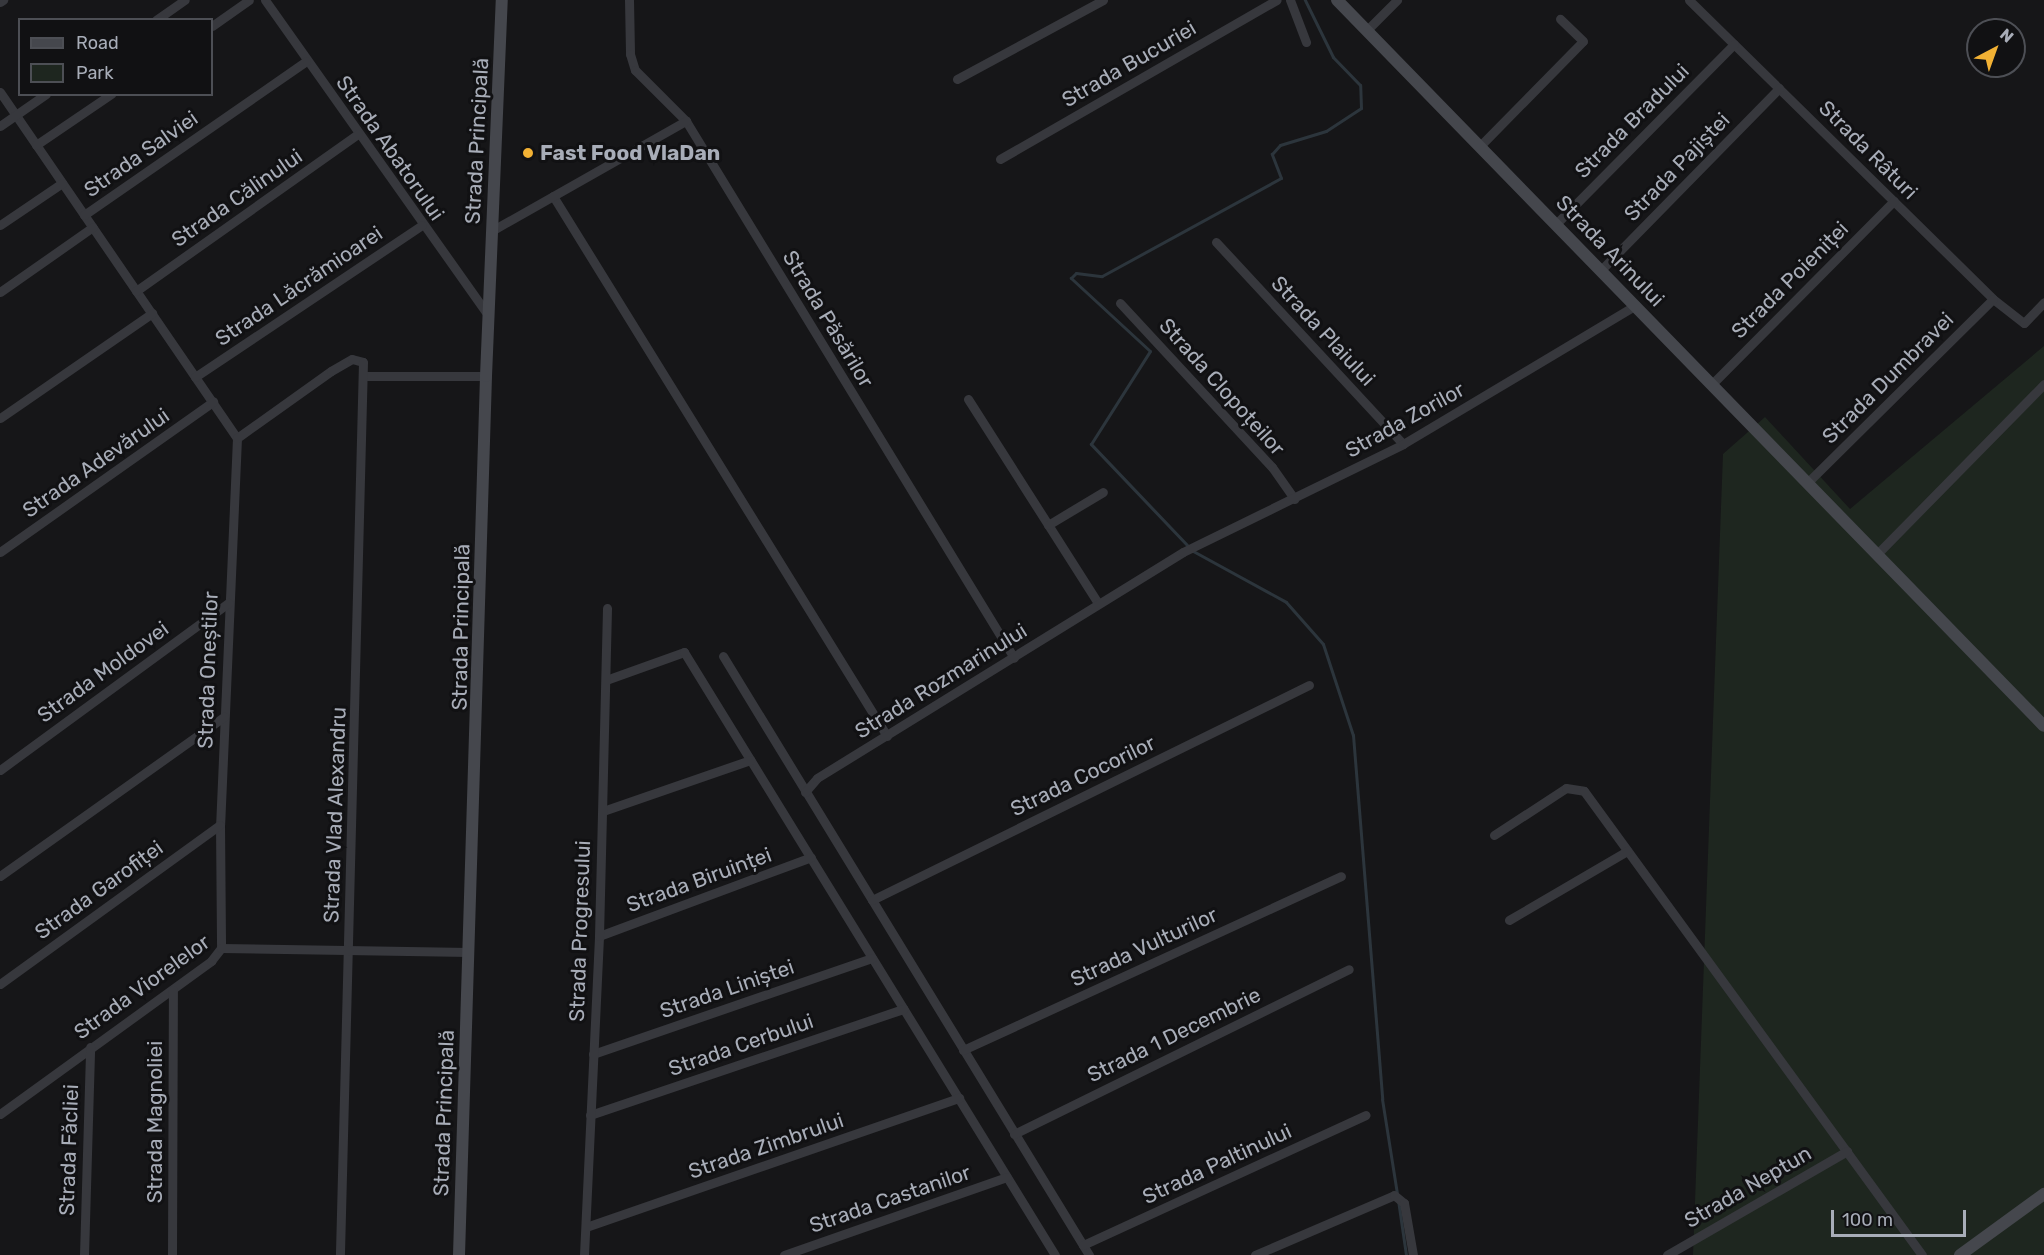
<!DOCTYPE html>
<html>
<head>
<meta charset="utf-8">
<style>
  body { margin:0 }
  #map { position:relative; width:2044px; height:1255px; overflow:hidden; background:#161618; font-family:Rubik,sans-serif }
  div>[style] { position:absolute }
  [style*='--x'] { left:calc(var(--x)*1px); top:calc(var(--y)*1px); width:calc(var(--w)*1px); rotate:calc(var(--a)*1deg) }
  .green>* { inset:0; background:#1e261f }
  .stream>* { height:3px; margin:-1.5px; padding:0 1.5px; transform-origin:1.5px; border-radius:1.5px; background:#2c353c }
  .street>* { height:9px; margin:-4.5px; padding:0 4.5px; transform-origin:4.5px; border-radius:4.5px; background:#37383d }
  .secondary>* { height:12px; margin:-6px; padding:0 6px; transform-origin:6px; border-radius:6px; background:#45474d }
  .dots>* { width:16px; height:16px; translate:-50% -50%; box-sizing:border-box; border:3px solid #111113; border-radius:50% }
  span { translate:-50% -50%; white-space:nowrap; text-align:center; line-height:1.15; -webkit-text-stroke:6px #111113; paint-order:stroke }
  .street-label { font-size:21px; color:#a8adb8 }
  .poi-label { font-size:21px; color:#a8adb8; font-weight:700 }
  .left { translate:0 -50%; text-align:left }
  .legend { position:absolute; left:18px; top:18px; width:195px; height:78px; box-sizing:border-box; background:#111113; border:2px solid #4d4f55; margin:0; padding:8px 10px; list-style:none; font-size:18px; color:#a8adb8 }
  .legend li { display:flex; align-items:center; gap:12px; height:30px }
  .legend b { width:30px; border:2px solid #4d4f55 }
  .north { position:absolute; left:1966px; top:18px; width:60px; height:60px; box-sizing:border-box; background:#111113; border:2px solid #4d4f55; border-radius:50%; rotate:41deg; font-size:16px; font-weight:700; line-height:24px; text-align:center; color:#a8adb8 }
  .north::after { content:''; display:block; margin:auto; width:21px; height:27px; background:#f2b134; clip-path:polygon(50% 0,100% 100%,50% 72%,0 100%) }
  .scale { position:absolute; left:1831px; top:1210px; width:135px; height:27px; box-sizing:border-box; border:3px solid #a8adb8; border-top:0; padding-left:8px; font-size:18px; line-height:21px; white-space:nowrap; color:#a8adb8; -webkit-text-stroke:4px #111113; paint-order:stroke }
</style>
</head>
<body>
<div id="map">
  <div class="green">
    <div style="clip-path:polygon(2044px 346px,2044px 1255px,1693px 1255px,1723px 454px,1765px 417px,1850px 509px)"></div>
  </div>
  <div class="stream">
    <div style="--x:1188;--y:546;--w:141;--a:-133.6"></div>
    <div style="--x:1091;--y:444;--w:110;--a:-57.6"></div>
    <div style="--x:1150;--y:351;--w:108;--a:-137.3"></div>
    <div style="--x:1071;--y:278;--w:7;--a:-45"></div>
    <div style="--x:1076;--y:273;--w:26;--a:7"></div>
    <div style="--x:1102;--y:276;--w:204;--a:-28.7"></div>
    <div style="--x:1281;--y:178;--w:26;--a:-111"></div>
    <div style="--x:1272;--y:154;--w:12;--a:-48"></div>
    <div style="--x:1280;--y:145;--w:48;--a:-16.9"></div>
    <div style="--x:1326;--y:131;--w:42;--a:-33.3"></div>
    <div style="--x:1361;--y:108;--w:23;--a:-92"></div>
    <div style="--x:1360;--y:85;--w:39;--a:-134"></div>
    <div style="--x:1333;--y:57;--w:64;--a:-116.2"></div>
    <div style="--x:1193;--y:551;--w:106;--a:28.7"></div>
    <div style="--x:1286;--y:602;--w:56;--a:48.6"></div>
    <div style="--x:1323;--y:644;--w:96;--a:71.8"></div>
    <div style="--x:1353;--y:735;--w:365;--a:85.4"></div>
    <div style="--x:1382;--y:1099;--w:96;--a:81"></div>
    <div style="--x:1398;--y:1200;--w:56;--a:81.7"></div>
  </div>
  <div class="street">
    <div style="--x:265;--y:0;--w:387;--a:54.7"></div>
    <div style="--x:629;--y:0;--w:54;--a:88.9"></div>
    <div style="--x:630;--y:54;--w:17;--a:73"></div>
    <div style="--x:635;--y:70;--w:72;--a:45"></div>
    <div style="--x:686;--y:121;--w:629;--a:58.58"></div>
    <div style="--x:1290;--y:0;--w:45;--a:69.1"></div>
    <div style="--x:1689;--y:0;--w:426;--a:44.5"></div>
    <div style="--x:1993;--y:299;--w:39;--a:38"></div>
    <div style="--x:2024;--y:323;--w:29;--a:-46"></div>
    <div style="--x:0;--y:2;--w:4;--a:-34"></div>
    <div style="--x:156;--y:20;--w:35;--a:-35"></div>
    <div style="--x:212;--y:26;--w:45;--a:-35.1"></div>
    <div style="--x:1366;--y:31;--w:44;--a:-45"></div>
    <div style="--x:957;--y:79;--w:166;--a:-28.4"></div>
    <div style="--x:0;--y:92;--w:419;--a:55.6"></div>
    <div style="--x:237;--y:438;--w:387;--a:92.5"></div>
    <div style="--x:220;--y:825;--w:123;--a:89.5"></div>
    <div style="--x:0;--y:126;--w:56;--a:-34.8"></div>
    <div style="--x:36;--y:145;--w:91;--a:-34.2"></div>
    <div style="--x:1479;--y:147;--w:148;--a:-45.5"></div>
    <div style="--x:1583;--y:41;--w:32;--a:-136"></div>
    <div style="--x:1000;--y:159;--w:319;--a:-29.9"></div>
    <div style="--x:553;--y:196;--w:635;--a:58.26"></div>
    <div style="--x:84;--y:215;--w:270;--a:-34.7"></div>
    <div style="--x:1556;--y:224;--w:253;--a:-45.3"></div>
    <div style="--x:0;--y:225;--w:75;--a:-34.1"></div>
    <div style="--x:493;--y:230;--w:222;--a:-29.5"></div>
    <div style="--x:1216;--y:242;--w:275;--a:47.2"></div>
    <div style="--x:1600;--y:271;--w:256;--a:-45.6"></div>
    <div style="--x:136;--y:291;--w:272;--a:-35.3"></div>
    <div style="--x:0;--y:292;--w:113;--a:-35"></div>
    <div style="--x:1120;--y:303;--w:224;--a:47.2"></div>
    <div style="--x:1272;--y:467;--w:39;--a:55"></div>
    <div style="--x:365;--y:376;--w:121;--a:0"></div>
    <div style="--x:195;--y:377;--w:273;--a:-33.8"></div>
    <div style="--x:1712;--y:384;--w:258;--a:-45.2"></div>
    <div style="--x:968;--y:399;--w:242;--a:57.5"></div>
    <div style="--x:0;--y:418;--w:185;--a:-34.6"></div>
    <div style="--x:237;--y:438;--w:115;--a:-35.5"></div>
    <div style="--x:331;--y:371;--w:24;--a:-30"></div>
    <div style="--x:352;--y:359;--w:11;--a:15"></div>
    <div style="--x:363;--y:362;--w:893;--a:91.48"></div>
    <div style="--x:1808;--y:482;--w:260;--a:-44.7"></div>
    <div style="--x:1048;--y:525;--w:64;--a:-31"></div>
    <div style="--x:0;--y:552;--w:261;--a:-35.2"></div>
    <div style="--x:1878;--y:553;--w:237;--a:-45.5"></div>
    <div style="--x:723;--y:656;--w:702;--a:58.57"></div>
    <div style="--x:606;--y:680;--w:83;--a:-19.7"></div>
    <div style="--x:684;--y:652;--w:708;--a:58.4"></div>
    <div style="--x:0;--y:770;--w:283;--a:-36.2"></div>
    <div style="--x:805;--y:792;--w:18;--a:-49"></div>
    <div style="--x:817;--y:778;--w:430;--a:-31.7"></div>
    <div style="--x:1183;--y:552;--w:245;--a:-26.1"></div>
    <div style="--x:1403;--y:444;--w:271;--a:-30.8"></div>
    <div style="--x:603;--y:811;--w:156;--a:-19.1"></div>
    <div style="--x:1494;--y:835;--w:86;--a:-33.1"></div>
    <div style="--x:1566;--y:788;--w:18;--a:9"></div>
    <div style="--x:1584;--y:791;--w:574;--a:53.93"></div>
    <div style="--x:0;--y:876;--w:275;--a:-35.4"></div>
    <div style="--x:872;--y:900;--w:487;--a:-26.2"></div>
    <div style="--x:1509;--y:920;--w:137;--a:-30.3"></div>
    <div style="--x:599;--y:936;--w:226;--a:-20.4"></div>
    <div style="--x:0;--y:984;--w:271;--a:-35.9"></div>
    <div style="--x:963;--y:1050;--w:416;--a:-24.7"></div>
    <div style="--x:593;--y:1054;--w:295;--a:-19"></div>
    <div style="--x:0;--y:1114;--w:261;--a:-35.9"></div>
    <div style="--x:211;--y:961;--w:16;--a:-52"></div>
    <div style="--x:221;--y:948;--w:248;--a:0.9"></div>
    <div style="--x:590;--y:1115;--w:331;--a:-18.7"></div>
    <div style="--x:1014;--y:1134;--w:373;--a:-26.2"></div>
    <div style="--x:586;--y:1227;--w:395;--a:-19.1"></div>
    <div style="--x:1083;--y:1245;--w:311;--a:-24.7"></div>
    <div style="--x:84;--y:1255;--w:208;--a:-88.3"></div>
    <div style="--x:172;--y:1255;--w:265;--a:-89.8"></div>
    <div style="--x:584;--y:1255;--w:319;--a:-87.3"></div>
    <div style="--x:599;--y:936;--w:328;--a:-88.6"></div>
    <div style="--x:784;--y:1255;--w:236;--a:-19.3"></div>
    <div style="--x:1255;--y:1255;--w:151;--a:-23.3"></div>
    <div style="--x:1394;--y:1195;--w:13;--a:39"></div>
    <div style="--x:1404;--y:1203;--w:53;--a:80.2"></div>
    <div style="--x:1667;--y:1255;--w:208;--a:-30"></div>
  </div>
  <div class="secondary">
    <div style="--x:1337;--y:0;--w:1013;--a:45.76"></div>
    <div style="--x:459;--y:1255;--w:879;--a:-88.24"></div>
    <div style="--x:486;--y:376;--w:376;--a:-87.6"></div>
    <div style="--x:1960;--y:1255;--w:104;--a:-36"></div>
  </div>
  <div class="dots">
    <div style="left:528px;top:153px;background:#f2b134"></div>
  </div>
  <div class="street-label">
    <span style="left:1129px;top:64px;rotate:-30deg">Strada Bucuriei</span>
    <span style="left:1632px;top:121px;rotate:-45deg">Strada Bradului</span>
    <span style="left:477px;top:141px;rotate:-87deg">Strada Principală</span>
    <span style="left:390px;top:148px;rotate:55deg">Strada Abatorului</span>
    <span style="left:1868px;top:150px;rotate:45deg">Strada Râturi</span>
    <span style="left:141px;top:154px;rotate:-35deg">Strada Salviei</span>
    <span style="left:1677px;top:167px;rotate:-46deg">Strada Pajiștei</span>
    <span style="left:237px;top:198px;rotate:-35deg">Strada Călinului</span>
    <span style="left:1610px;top:251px;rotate:46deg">Strada Arinului</span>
    <span style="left:1790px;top:280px;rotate:-45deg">Strada Poieniței</span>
    <span style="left:299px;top:286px;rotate:-34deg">Strada Lăcrămioarei</span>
    <span style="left:828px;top:319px;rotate:59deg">Strada Păsărilor</span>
    <span style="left:1323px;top:331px;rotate:47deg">Strada Plaiului</span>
    <span style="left:1888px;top:378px;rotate:-45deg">Strada Dumbravei</span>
    <span style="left:1222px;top:387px;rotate:48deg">Strada Clopoțeilor</span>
    <span style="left:1405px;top:420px;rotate:-29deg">Strada Zorilor</span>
    <span style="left:96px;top:463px;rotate:-35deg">Strada Adevărului</span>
    <span style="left:461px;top:627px;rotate:-89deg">Strada Principală</span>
    <span style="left:208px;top:670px;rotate:-88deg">Strada Oneștilor</span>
    <span style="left:103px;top:672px;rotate:-36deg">Strada Moldovei</span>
    <span style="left:941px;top:681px;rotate:-32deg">Strada Rozmarinului</span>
    <span style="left:1083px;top:776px;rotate:-26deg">Strada Cocorilor</span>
    <span style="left:335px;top:815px;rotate:-88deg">Strada Vlad Alexandru</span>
    <span style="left:699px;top:880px;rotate:-20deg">Strada Biruinței</span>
    <span style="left:99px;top:890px;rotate:-36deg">Strada Garofiței</span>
    <span style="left:580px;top:931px;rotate:-88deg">Strada Progresului</span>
    <span style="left:1144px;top:947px;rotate:-25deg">Strada Vulturilor</span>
    <span style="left:142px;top:987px;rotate:-36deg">Strada Viorelelor</span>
    <span style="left:727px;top:989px;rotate:-19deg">Strada Liniștei</span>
    <span style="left:1174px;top:1035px;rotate:-26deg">Strada 1 Decembrie</span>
    <span style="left:741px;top:1045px;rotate:-19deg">Strada Cerbului</span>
    <span style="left:444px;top:1113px;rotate:-88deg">Strada Principală</span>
    <span style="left:155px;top:1122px;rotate:-90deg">Strada Magnoliei</span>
    <span style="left:766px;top:1146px;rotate:-19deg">Strada Zimbrului</span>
    <span style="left:69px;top:1150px;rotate:-88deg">Strada Făcliei</span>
    <span style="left:1217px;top:1164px;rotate:-25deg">Strada Paltinului</span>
    <span style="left:1748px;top:1187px;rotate:-30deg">Strada Neptun</span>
    <span style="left:890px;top:1199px;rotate:-19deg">Strada Castanilor</span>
  </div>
  <div class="poi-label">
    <span class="left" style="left:540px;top:153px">Fast Food VlaDan</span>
  </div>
  <ul class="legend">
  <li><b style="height:8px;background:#45474d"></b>Road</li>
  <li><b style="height:16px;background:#1e261f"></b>Park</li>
  </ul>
  <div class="north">N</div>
  <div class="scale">100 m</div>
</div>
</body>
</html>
